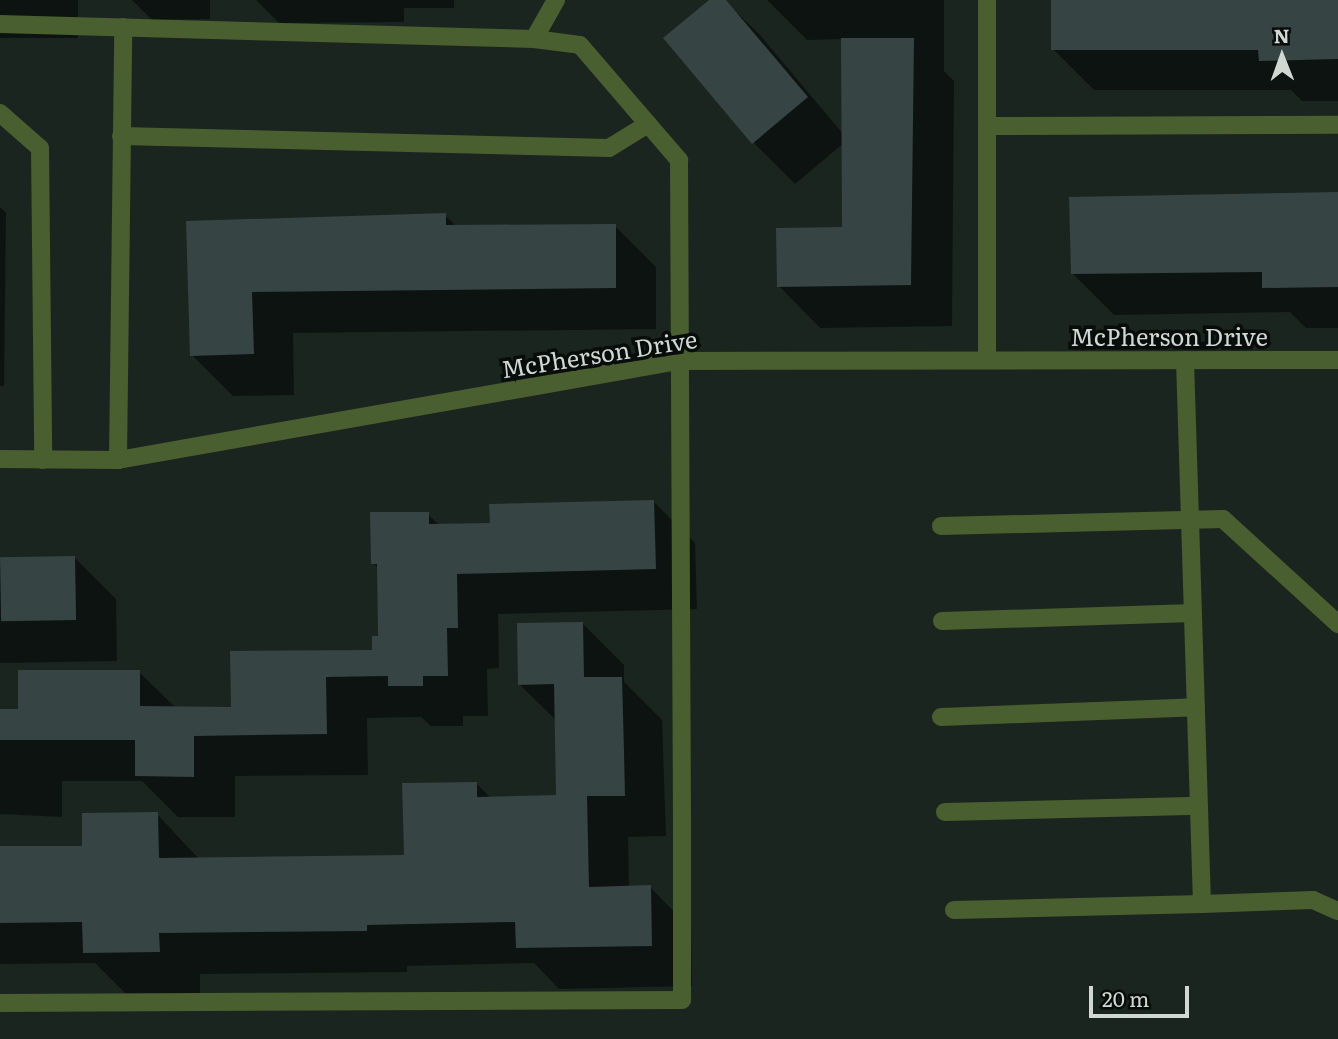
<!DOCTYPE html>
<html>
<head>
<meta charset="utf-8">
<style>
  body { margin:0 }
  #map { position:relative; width:1338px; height:1039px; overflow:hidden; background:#1a251f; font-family:Literata,serif }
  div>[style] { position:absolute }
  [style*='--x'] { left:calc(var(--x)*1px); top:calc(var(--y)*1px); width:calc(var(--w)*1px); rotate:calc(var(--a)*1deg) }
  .shadow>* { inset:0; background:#0007; transform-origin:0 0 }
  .building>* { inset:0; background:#364443; transform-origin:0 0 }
  .lane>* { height:18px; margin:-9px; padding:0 9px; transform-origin:9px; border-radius:9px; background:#495f2f }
  .street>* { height:18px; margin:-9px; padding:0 9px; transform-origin:9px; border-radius:9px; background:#495f2f }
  span { translate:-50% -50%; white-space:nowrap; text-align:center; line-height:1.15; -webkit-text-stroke:7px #080c0a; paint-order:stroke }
  .street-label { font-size:24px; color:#d1d8d4 }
  .north { position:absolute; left:1247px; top:21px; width:70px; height:70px; -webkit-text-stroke:5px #080c0a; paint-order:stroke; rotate:359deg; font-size:19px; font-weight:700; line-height:28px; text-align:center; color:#d1d8d4 }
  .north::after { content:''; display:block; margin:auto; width:24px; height:32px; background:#d1d8d4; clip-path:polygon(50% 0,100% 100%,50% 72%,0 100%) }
  .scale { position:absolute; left:1089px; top:986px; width:100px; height:32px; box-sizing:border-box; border:4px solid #d1d8d4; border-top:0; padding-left:9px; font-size:21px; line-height:24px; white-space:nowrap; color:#d1d8d4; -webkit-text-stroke:5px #080c0a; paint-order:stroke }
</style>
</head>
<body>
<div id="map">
  <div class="shadow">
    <div style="left:0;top:0;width:78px;height:38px"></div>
    <div style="clip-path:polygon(132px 0,210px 0,210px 19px,152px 20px)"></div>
    <div style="clip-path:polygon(256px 0,454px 0,454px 8px,404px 8px,404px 22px,279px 23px)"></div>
    <div style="clip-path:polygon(711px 0,724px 0,760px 35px,844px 135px,843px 39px,807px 40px,767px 0,944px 0,944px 71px,954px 81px,952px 326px,820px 328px,779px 286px,844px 229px,844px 143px,795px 184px,754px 143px,666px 38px)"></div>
    <div style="clip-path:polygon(1053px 0,1338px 1px,1338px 101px,1302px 101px,1291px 90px,1094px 90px,1053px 49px)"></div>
    <div style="clip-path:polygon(1338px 194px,1338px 328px,1306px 328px,1290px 312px,1114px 315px,1073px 274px)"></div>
    <div style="clip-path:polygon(0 207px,6px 213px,4px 386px,0 386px)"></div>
    <div style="clip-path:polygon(445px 215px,457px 227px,615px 226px,656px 267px,656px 329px,293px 333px,294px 395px,233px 396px,192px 355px,188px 222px)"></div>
    <div style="clip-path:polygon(654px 502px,695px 543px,697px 609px,498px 614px,499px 668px,487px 669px,488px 716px,463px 716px,463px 726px,431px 726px,421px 717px,367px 718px,368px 775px,235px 776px,235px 817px,178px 817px,142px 781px,62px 781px,62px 817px,0 814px,0 711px,20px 711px,139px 672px,176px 708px,233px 708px,374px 651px,380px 638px,379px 569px,373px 563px,428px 514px,440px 526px,492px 525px)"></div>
    <div style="clip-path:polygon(75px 558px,116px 599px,117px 661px,0 663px,0 559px)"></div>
    <div style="clip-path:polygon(583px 624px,624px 665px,624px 682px,662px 720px,666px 836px,628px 837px,629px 888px,650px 887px,691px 929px,692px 986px,559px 989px,534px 963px,407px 966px,407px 972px,200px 974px,200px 993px,126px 994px,95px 963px,0 964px,0 848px,84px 847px,157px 814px,199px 859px,405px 857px,476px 783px,491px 798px,558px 797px,557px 721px,519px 684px)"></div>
  </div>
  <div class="building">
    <div style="clip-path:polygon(709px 0,726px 0,808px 97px,752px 144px,663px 38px)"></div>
    <div style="clip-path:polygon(1051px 0,1338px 0,1338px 59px,1259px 61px,1258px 50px,1051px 50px)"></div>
    <div style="clip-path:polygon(841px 38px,914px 38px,911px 285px,777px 287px,776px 228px,842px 227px)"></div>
    <div style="clip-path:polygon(1338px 192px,1338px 287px,1262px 288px,1262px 272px,1071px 274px,1069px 197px)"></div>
    <div style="clip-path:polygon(446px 213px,446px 225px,616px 224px,616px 288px,252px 292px,254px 354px,190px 356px,186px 221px)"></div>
    <div style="clip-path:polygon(654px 500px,656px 569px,457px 574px,458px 628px,447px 628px,448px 676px,423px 676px,423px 686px,388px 686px,388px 676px,326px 677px,327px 734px,194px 736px,194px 777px,135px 776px,135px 740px,0 740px,0 709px,18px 709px,18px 670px,140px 670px,140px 706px,231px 707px,230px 651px,372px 650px,372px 636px,378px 636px,377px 564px,371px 564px,370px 512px,429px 512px,429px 524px,490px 523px,489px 504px)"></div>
    <div style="left:75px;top:556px;width:64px;height:75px;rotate:89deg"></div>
    <div style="clip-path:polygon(583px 622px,584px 677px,622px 677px,624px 751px,625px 796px,587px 796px,589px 887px,651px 885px,652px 946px,516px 948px,515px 922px,367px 925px,367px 931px,159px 933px,160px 952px,83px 953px,82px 922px,0 923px,0 846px,82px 846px,82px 813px,158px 812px,159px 858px,404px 855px,402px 783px,477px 782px,477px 797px,556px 795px,554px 684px,518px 685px,517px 623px)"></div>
  </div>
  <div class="lane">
    <div style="--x:987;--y:0;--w:360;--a:90"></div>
    <div style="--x:0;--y:24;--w:534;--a:1.61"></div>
    <div style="--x:534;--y:39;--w:46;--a:7.4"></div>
    <div style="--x:580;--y:45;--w:104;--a:49.3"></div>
    <div style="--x:648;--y:124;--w:48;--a:49.3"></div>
    <div style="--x:679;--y:160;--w:659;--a:89.74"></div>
    <div style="--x:682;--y:819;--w:181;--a:90"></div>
    <div style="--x:682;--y:1000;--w:682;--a:179.75"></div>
    <div style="--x:534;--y:39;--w:45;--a:-60.6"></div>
    <div style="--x:0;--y:113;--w:53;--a:41.2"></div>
    <div style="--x:40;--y:148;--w:312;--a:89.4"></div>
    <div style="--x:987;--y:126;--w:351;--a:-0.2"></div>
    <div style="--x:121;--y:136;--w:488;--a:1.4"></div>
    <div style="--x:609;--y:148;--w:46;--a:-31.6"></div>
    <div style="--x:1185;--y:360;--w:544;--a:88.21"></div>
    <div style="--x:1202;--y:904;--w:111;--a:-2.1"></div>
    <div style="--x:1313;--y:900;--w:27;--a:24"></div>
    <div style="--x:118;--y:460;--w:433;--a:-89.3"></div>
    <div style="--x:941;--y:526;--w:282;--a:-1.4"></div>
    <div style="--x:1223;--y:519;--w:156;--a:42.4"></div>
    <div style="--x:942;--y:621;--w:251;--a:-1.8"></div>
    <div style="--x:941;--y:717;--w:255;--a:-2.2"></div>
    <div style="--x:945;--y:812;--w:254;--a:-1.4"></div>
    <div style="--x:954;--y:910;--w:248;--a:-1.4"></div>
  </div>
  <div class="street">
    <div style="--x:0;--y:459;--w:118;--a:0.5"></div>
    <div style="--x:118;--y:460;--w:569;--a:-10.03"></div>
    <div style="--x:678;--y:361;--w:660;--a:-0.09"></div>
  </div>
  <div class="street-label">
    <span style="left:1169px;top:336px">McPherson Drive</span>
    <span style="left:599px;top:353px;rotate:-9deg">McPherson Drive</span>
  </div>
  <div class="north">N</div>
  <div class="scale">20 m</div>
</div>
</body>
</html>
